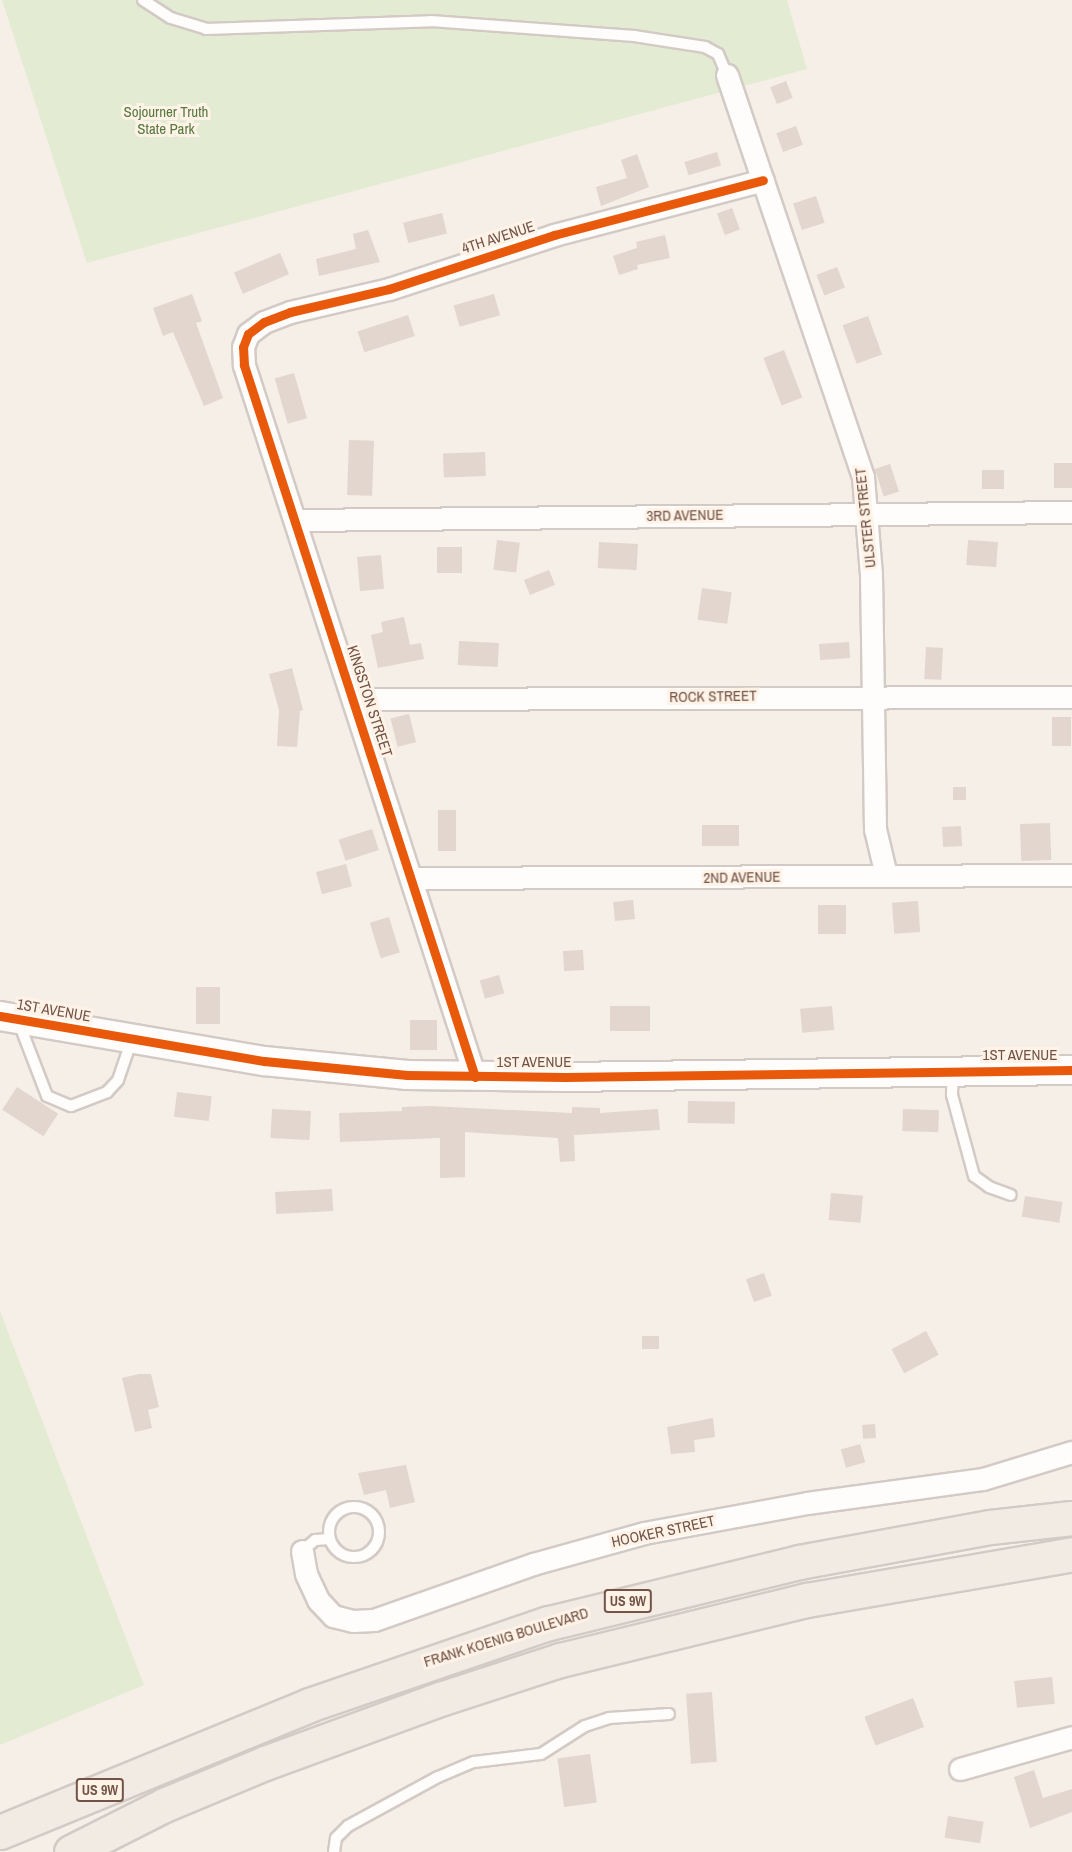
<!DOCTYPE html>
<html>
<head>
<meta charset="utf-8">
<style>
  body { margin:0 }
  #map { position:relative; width:1072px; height:1852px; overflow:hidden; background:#f6efe7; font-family:"Archivo Narrow",sans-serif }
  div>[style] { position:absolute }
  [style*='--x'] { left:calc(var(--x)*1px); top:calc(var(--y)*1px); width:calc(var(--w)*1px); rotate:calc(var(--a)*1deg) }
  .green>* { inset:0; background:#e3ecd2 }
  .building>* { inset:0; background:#e2d6cf; transform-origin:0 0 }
  .roads { filter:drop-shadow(2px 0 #d4cac5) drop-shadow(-2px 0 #d4cac5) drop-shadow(0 2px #d4cac5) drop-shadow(0 -2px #d4cac5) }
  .lane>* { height:10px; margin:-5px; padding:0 5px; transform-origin:5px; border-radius:5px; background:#fefdfb }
  .lane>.ring { margin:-5px; padding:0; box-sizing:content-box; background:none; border:10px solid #fefdfb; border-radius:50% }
  .street>* { height:21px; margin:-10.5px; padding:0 10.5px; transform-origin:10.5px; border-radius:10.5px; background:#fefdfb }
  .secondary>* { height:28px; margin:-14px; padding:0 14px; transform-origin:14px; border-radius:14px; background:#fefdfb }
  .primary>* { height:33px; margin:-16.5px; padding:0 16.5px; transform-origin:16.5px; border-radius:16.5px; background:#f2ebe4 }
  .cycleway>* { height:9px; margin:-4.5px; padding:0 4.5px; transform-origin:4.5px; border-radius:4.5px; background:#e8590c }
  span { translate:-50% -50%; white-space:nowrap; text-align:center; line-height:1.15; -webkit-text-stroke:6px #fff3e7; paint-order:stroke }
  .shield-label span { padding:2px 4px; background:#fff3e7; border:2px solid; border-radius:4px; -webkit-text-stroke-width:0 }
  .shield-label { font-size:14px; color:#735348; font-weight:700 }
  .park-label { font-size:15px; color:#567940 }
  .street-label { font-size:15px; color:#735348 }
</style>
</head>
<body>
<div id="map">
  <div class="green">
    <div style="clip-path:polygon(2px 0,787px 0,807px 69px,87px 263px)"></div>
    <div style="clip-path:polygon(0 1311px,144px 1685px,0 1745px)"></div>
  </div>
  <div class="building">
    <div style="left:786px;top:81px;width:18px;height:17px;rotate:68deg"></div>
    <div style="left:796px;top:126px;width:20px;height:21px;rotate:70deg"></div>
    <div style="left:717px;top:152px;width:14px;height:34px;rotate:73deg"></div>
    <div style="clip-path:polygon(637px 154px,649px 187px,601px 206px,596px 187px,627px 178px,621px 160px)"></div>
    <div style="left:816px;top:196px;width:28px;height:24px;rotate:72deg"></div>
    <div style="left:732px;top:208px;width:23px;height:16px;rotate:70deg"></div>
    <div style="left:442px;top:213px;width:21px;height:40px;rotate:76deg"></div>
    <div style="clip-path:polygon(368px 230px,380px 262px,319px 276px,316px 259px,356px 249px,353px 234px)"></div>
    <div style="clip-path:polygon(665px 235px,670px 258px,637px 265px,638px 269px,619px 275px,613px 256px,637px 248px,636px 242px)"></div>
    <div style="left:280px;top:253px;width:23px;height:50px;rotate:67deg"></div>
    <div style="left:837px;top:267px;width:22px;height:22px;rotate:69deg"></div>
    <div style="clip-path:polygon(192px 294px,202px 321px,196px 323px,223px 398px,204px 406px,173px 332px,163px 336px,153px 308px)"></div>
    <div style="left:494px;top:294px;width:22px;height:42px;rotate:74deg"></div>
    <div style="left:408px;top:315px;width:22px;height:53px;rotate:72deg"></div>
    <div style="left:868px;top:316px;width:41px;height:27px;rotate:70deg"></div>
    <div style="left:784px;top:350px;width:51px;height:22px;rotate:69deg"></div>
    <div style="left:294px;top:373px;width:47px;height:20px;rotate:74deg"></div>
    <div style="left:349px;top:440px;width:25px;height:55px;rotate:2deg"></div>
    <div style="left:485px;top:452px;width:24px;height:42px;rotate:88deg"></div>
    <div style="left:1054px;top:463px;width:18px;height:25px"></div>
    <div style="left:890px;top:464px;width:29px;height:16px;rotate:72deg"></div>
    <div style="left:982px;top:470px;width:22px;height:19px"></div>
    <div style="left:497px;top:540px;width:23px;height:30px;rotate:7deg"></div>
    <div style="left:968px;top:540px;width:30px;height:25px;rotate:4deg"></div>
    <div style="left:599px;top:542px;width:39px;height:26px;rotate:3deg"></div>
    <div style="left:437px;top:547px;width:25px;height:26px"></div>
    <div style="left:381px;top:555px;width:34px;height:24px;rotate:85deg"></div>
    <div style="left:549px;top:570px;width:16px;height:27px;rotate:68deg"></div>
    <div style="left:702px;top:588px;width:30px;height:32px;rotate:8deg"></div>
    <div style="clip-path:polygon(404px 617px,410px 645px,421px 643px,424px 659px,378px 668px,371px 635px,383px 632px,381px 622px)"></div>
    <div style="left:459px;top:641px;width:40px;height:24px;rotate:3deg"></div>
    <div style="left:849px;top:642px;width:16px;height:30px;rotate:86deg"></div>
    <div style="left:926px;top:647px;width:17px;height:32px;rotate:3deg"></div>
    <div style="clip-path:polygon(292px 668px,303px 710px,300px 711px,297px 747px,277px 746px,279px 710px,269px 674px)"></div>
    <div style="left:409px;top:714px;width:29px;height:19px;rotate:76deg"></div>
    <div style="left:1052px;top:717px;width:19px;height:29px"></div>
    <div style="left:953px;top:787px;width:13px;height:13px"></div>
    <div style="left:438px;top:810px;width:18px;height:41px"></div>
    <div style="left:1050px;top:823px;width:37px;height:30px;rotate:88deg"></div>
    <div style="left:702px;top:825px;width:37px;height:21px"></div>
    <div style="left:961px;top:826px;width:20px;height:19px;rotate:87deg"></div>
    <div style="left:372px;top:829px;width:22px;height:35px;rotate:72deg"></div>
    <div style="left:346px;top:864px;width:23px;height:31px;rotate:75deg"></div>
    <div style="left:633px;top:900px;width:19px;height:20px;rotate:84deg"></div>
    <div style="left:918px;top:901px;width:31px;height:26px;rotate:86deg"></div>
    <div style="left:818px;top:905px;width:28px;height:29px"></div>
    <div style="left:389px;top:917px;width:37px;height:20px;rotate:73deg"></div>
    <div style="left:583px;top:950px;width:20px;height:20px;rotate:87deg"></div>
    <div style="left:499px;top:975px;width:19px;height:20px;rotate:74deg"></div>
    <div style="left:196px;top:987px;width:24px;height:37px"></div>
    <div style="left:610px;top:1006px;width:40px;height:25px"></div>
    <div style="left:832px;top:1006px;width:24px;height:32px;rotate:85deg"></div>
    <div style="left:410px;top:1020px;width:27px;height:30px"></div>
    <div style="left:17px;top:1087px;width:49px;height:27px;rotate:33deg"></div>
    <div style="left:177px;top:1092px;width:35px;height:25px;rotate:7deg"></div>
    <div style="left:688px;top:1101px;width:47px;height:22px;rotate:1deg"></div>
    <div style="clip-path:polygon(430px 1106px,572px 1113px,572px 1107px,600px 1108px,600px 1113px,658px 1109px,660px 1130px,574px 1135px,575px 1161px,560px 1162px,558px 1138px,465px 1132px,465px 1177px,440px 1178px,440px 1138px,340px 1142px,339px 1113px,402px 1111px,402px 1107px)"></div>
    <div style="left:272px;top:1109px;width:39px;height:29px;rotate:3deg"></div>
    <div style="left:903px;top:1109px;width:36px;height:22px;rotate:2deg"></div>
    <div style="left:332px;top:1189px;width:22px;height:57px;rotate:87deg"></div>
    <div style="left:831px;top:1193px;width:32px;height:27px;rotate:5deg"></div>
    <div style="left:1025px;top:1196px;width:38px;height:21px;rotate:9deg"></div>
    <div style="left:764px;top:1273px;width:24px;height:19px;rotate:71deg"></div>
    <div style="left:926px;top:1331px;width:27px;height:39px;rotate:62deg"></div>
    <div style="left:642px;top:1336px;width:17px;height:13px"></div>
    <div style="clip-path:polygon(139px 1374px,151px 1374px,159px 1407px,148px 1410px,152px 1428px,135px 1432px,122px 1378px)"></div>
    <div style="clip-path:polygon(713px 1418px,715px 1437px,694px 1440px,695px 1452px,671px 1454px,667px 1427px)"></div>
    <div style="left:875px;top:1424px;width:14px;height:13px;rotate:86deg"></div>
    <div style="left:860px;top:1444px;width:19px;height:20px;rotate:74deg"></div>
    <div style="clip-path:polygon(406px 1465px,415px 1502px,390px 1508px,386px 1490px,364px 1495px,358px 1473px)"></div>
    <div style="left:1052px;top:1677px;width:27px;height:38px;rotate:84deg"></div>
    <div style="left:712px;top:1692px;width:70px;height:26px;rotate:86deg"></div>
    <div style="left:913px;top:1698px;width:31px;height:52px;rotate:69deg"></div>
    <div style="left:590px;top:1754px;width:49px;height:33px;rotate:82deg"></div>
    <div style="clip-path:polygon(1034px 1770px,1043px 1798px,1072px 1789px,1072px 1812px,1030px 1828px,1014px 1777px)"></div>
    <div style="left:948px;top:1816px;width:36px;height:22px;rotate:9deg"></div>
  </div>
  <div class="roads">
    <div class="lane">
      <div style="--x:143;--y:0;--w:33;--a:33"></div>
      <div style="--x:171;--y:18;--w:37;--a:17"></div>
      <div style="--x:206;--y:29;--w:225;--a:-2"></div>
      <div style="--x:431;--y:21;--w:204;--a:4.2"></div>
      <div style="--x:634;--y:36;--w:72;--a:8.8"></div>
      <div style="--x:705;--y:47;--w:15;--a:28"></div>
      <div style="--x:718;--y:54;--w:23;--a:67"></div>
      <div style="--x:19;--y:1023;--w:78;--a:69"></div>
      <div style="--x:47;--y:1096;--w:26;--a:23"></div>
      <div style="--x:71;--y:1106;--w:39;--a:-21"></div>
      <div style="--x:107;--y:1092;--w:16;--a:-47"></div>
      <div style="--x:118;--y:1080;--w:43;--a:-71.1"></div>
      <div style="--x:953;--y:1074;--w:21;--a:93"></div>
      <div style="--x:952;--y:1095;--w:84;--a:74.8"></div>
      <div style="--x:974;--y:1176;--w:19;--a:36"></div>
      <div style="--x:989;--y:1187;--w:23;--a:20"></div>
      <div class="ring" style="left:329px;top:1507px;width:40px;height:40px"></div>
      <div style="--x:302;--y:1551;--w:17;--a:-40"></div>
      <div style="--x:315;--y:1540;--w:15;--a:-4"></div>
      <div style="--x:334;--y:1852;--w:14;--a:-82"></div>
      <div style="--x:336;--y:1838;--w:17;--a:-45"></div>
      <div style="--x:348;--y:1826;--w:102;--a:-28.6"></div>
      <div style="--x:438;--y:1777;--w:39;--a:-23"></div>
      <div style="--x:474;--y:1762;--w:67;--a:-6.8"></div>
      <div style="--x:541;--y:1754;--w:52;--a:-32.5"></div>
      <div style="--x:585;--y:1726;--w:25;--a:-18"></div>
      <div style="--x:609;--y:1718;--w:60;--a:-3.8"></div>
    </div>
    <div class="street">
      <div style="--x:727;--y:75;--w:424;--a:71.3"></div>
      <div style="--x:863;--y:477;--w:97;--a:85.3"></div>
      <div style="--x:871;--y:574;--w:255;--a:89.1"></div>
      <div style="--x:875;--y:829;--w:47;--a:76.6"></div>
      <div style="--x:297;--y:520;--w:775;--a:-0.59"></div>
      <div style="--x:353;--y:699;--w:719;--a:-0.16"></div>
      <div style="--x:413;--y:878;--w:659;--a:-0.26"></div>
      <div style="--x:475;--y:1077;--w:749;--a:-107.98"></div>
      <div style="--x:244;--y:365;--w:18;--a:-93"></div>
      <div style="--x:243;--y:347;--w:14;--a:-69"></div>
      <div style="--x:248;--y:334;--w:20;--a:-37"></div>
      <div style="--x:264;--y:322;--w:28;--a:-21"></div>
      <div style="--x:290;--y:312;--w:102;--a:-13.1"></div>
      <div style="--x:389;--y:289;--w:174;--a:-18.1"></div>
      <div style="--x:554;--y:235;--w:216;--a:-14.7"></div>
      <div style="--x:302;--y:1551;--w:23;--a:80"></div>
      <div style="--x:306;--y:1574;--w:29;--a:65"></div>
      <div style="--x:318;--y:1600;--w:22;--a:47"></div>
      <div style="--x:333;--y:1616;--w:21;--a:14"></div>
      <div style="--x:353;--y:1621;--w:21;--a:-3"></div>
      <div style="--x:374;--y:1620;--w:169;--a:-19.4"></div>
      <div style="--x:533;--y:1564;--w:115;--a:-15.6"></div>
      <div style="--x:644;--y:1533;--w:166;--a:-10.4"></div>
      <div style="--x:807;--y:1503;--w:178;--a:-7.8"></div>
      <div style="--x:983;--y:1479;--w:93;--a:-16.9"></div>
      <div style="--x:960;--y:1769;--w:116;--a:-15.9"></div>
    </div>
    <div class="secondary">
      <div style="--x:0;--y:1016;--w:268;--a:9.7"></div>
      <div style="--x:264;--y:1061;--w:144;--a:5.6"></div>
      <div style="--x:407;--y:1075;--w:158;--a:0.7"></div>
      <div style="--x:565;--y:1077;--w:507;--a:-0.79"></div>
    </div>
    <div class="primary">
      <div style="--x:0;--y:1832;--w:334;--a:-22.3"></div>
      <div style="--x:309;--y:1705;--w:254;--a:-18.9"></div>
      <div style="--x:549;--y:1623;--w:257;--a:-13.7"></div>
      <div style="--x:799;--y:1562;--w:194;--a:-10.4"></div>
      <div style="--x:990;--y:1527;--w:82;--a:-6.3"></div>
      <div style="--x:71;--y:1852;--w:104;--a:-26.8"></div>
      <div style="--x:164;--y:1805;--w:109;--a:-22.6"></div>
      <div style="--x:265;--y:1763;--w:189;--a:-20.1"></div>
      <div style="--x:443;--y:1698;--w:123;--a:-18"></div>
      <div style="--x:560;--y:1660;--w:254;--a:-13.7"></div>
      <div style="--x:807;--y:1600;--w:269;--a:-9.8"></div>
    </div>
  </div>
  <div class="cycleway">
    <div style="--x:0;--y:1016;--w:268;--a:9.7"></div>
    <div style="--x:264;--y:1061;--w:144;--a:5.6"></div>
    <div style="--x:407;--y:1075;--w:158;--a:0.7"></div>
    <div style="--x:565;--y:1077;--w:507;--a:-0.79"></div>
    <div style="--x:475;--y:1077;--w:749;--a:-107.98"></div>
    <div style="--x:244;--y:365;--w:18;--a:-93"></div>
    <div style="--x:243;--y:347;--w:14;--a:-69"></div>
    <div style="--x:248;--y:334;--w:20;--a:-37"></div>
    <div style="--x:264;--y:322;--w:28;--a:-21"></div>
    <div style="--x:290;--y:312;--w:102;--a:-13.1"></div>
    <div style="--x:389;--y:289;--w:174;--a:-18.1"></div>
    <div style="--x:554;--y:235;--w:216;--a:-14.7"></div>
  </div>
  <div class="shield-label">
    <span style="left:628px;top:1601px">US 9W</span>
    <span style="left:100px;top:1790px">US 9W</span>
  </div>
  <div class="park-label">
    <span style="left:166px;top:120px">Sojourner Truth<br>State Park</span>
  </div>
  <div class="street-label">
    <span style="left:498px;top:237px;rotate:-18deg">4TH AVENUE</span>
    <span style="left:685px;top:515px;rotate:-1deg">3RD AVENUE</span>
    <span style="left:865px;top:518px;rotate:-96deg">ULSTER STREET</span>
    <span style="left:713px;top:696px;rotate:-1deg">ROCK STREET</span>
    <span style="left:370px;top:701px;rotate:72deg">KINGSTON STREET</span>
    <span style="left:742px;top:877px;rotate:-1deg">2ND AVENUE</span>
    <span style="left:54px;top:1010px;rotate:10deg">1ST AVENUE</span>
    <span style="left:1020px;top:1055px">1ST AVENUE</span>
    <span style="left:534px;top:1062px">1ST AVENUE</span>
    <span style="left:663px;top:1531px;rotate:-12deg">HOOKER STREET</span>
    <span style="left:506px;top:1637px;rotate:-17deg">FRANK KOENIG BOULEVARD</span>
  </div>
</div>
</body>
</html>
